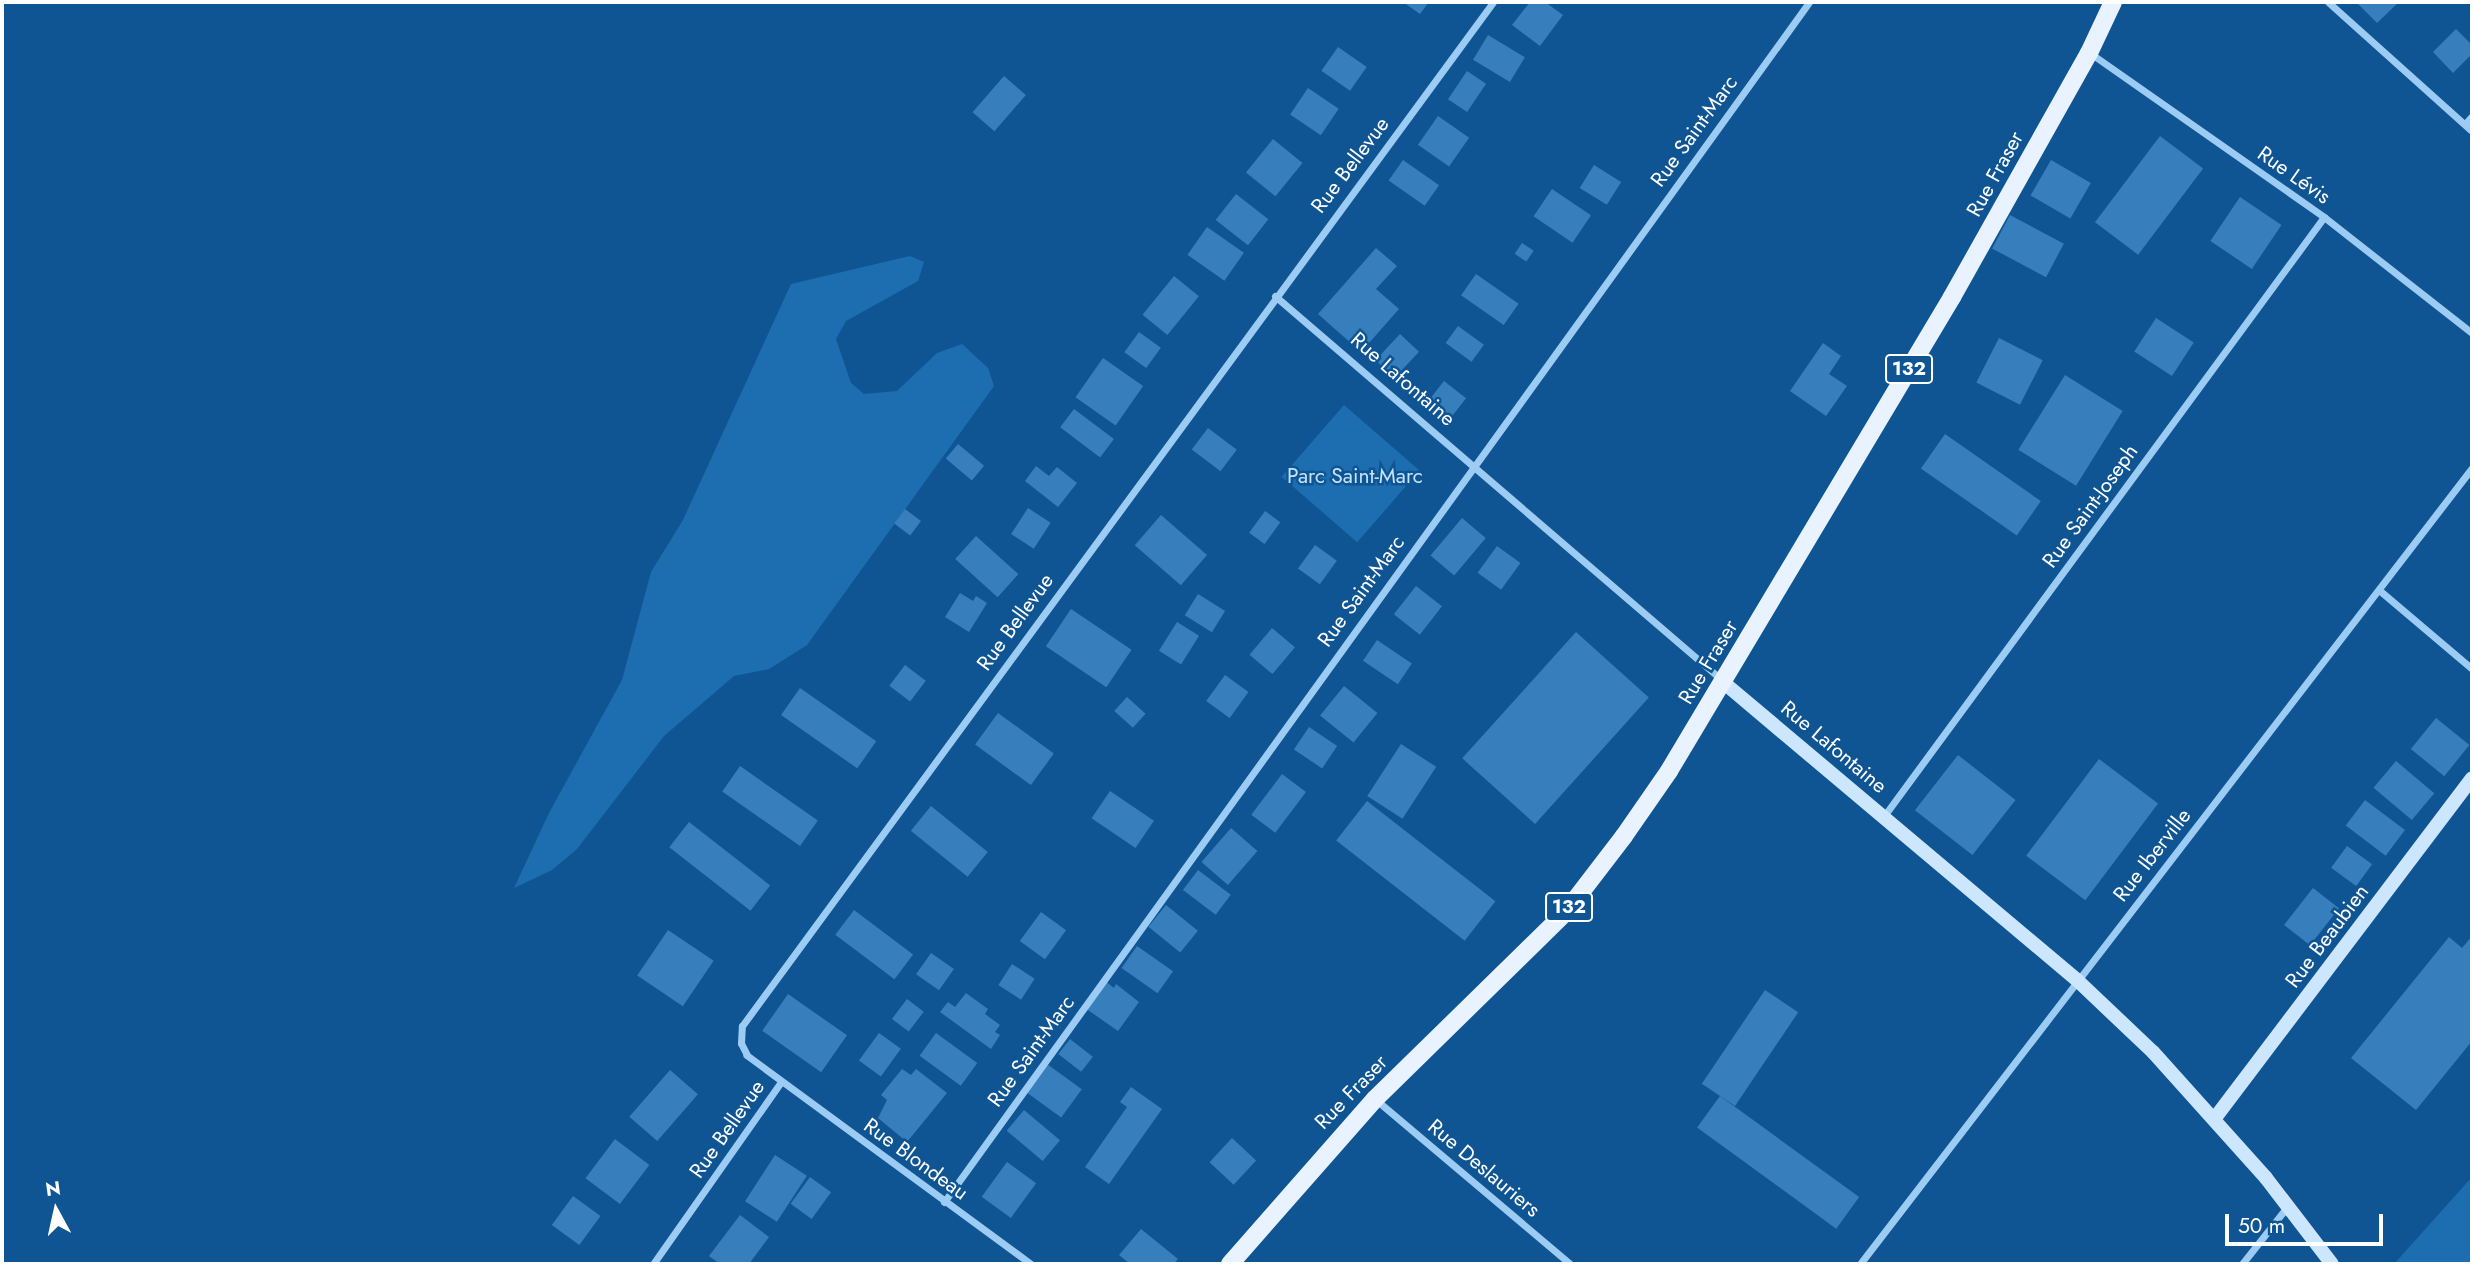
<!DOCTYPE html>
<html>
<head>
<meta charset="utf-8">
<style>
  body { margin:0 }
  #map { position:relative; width:2474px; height:1266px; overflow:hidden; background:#0f5593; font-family:Jost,sans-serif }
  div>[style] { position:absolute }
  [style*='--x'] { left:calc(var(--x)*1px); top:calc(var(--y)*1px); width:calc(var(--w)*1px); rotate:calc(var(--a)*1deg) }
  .green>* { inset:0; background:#1d6eb1; transform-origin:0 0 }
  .building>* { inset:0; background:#377fbc; transform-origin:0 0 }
  .street>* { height:7px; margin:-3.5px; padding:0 3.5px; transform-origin:3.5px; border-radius:3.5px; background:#9cccf4 }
  .secondary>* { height:14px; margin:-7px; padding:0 7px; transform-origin:7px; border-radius:7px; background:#cbe6fd }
  .primary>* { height:18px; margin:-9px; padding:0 9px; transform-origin:9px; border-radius:9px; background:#e9f3ff }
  span { translate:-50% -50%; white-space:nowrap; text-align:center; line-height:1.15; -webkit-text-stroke:5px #0f5593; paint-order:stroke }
  .shield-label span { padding:2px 5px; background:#0f5593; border:2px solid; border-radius:5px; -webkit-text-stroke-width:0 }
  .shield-label { font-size:19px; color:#fff; font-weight:700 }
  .street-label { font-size:21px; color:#fff }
  .park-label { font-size:21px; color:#c4e3fe }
  .frame { position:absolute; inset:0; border:4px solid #fff; pointer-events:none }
  .north { position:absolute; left:21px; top:1175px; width:70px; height:70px; -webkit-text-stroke:5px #0f5593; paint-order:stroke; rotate:352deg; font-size:19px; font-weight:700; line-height:28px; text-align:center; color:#fff }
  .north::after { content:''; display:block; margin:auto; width:24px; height:32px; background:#fff; clip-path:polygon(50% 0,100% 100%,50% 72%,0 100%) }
  .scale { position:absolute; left:2225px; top:1214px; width:158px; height:32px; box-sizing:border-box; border:4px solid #fff; border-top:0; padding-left:9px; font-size:21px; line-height:24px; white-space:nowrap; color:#fff; -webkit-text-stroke:5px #0f5593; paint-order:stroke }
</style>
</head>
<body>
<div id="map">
  <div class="green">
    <div style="clip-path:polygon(910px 256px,924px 262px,918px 281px,846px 321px,836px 339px,851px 383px,864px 394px,897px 391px,937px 353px,962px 344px,988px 368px,994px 386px,807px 645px,769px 669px,734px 676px,664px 736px,577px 849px,552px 870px,514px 888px,549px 813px,622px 680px,651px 572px,683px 520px,791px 284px)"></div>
    <div style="left:1344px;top:405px;width:100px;height:95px;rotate:41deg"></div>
    <div style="clip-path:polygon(2472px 1177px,2472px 1264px,2394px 1264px)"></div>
  </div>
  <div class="building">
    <div style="clip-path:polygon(1403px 2px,1429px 2px,1420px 14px)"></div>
    <div style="clip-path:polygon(1530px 2px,1545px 2px,1563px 15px,1540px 46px,1512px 25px)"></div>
    <div style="clip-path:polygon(2356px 2px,2399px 2px,2377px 23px)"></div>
    <div style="clip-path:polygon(2456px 29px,2472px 45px,2472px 54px,2453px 73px,2433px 52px)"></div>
    <div style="left:1488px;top:35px;width:43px;height:29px;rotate:31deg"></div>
    <div style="left:1338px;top:47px;width:35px;height:29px;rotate:35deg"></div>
    <div style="left:1467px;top:71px;width:23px;height:34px;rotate:34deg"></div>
    <div style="left:1004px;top:76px;width:29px;height:48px;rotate:41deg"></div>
    <div style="left:1308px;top:88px;width:37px;height:32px;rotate:34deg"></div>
    <div style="left:1438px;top:116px;width:38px;height:35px;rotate:35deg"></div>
    <div style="left:2160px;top:136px;width:54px;height:108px;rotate:37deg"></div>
    <div style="left:1273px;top:139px;width:38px;height:43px;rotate:39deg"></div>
    <div style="left:1403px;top:160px;width:44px;height:25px;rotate:35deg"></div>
    <div style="left:2051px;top:160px;width:46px;height:41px;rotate:30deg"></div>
    <div style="left:1594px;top:165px;width:32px;height:27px;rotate:32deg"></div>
    <div style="left:1552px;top:189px;width:47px;height:33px;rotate:34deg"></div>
    <div style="left:1236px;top:194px;width:41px;height:33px;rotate:38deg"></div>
    <div style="left:2240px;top:197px;width:50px;height:53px;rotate:34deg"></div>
    <div style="left:2010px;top:215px;width:61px;height:38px;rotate:28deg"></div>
    <div style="left:1207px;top:227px;width:45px;height:34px;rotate:35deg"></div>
    <div style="left:1522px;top:243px;width:14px;height:13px;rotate:34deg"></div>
    <div style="clip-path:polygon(1376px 248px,1397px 266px,1376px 289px,1399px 309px,1361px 352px,1318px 314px)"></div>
    <div style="left:1476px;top:274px;width:52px;height:26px;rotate:35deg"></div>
    <div style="left:1174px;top:276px;width:32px;height:50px;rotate:39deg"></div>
    <div style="left:2156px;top:318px;width:45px;height:40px;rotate:33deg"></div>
    <div style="left:1458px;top:326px;width:32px;height:21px;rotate:36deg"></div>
    <div style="left:1139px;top:332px;width:27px;height:25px;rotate:36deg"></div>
    <div style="left:1400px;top:334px;width:26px;height:36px;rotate:43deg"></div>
    <div style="left:1999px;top:338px;width:49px;height:50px;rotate:27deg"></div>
    <div style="clip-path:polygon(1823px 343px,1841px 356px,1829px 374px,1847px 386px,1826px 416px,1790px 391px)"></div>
    <div style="left:1103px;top:358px;width:49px;height:48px;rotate:35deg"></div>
    <div style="left:2065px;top:375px;width:68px;height:88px;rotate:32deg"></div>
    <div style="left:1444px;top:381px;width:28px;height:34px;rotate:38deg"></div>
    <div style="left:1074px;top:409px;width:50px;height:23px;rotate:37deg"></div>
    <div style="left:1208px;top:428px;width:36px;height:27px;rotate:37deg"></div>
    <div style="left:1945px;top:434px;width:117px;height:42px;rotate:35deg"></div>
    <div style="left:958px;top:444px;width:34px;height:19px;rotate:40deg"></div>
    <div style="clip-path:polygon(1036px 466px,1049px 476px,1057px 467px,1077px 483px,1058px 507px,1025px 481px)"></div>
    <div style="left:1028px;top:508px;width:27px;height:31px;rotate:33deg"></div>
    <div style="left:905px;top:509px;width:20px;height:18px;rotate:37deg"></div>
    <div style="left:1265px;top:511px;width:19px;height:27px;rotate:36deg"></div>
    <div style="left:1161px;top:515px;width:61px;height:40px;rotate:41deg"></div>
    <div style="left:1462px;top:518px;width:31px;height:49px;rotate:40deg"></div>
    <div style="left:976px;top:536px;width:57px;height:31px;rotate:42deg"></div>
    <div style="left:1315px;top:545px;width:27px;height:29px;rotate:36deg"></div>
    <div style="left:1497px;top:546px;width:29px;height:33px;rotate:36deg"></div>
    <div style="left:1416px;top:586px;width:33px;height:36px;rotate:38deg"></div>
    <div style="clip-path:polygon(960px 593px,973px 601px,976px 596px,987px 603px,969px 632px,945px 617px)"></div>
    <div style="left:1198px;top:594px;width:32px;height:25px;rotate:32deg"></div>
    <div style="left:1071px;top:609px;width:73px;height:45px;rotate:34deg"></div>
    <div style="left:1177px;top:622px;width:26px;height:34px;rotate:32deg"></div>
    <div style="left:1272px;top:628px;width:30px;height:35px;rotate:40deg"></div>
    <div style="left:1576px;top:632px;width:98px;height:170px;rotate:42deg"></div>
    <div style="left:1377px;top:640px;width:42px;height:25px;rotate:34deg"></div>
    <div style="left:905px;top:665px;width:26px;height:26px;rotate:37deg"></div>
    <div style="left:1225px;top:675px;width:29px;height:32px;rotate:36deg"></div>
    <div style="left:1344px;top:686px;width:43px;height:38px;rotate:39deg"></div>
    <div style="left:800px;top:688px;width:93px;height:33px;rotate:35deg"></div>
    <div style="left:1127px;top:697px;width:25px;height:19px;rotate:42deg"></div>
    <div style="left:998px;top:713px;width:69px;height:39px;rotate:36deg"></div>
    <div style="left:2436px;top:718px;width:43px;height:40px;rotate:39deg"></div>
    <div style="left:1309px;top:727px;width:34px;height:27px;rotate:34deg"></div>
    <div style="left:1401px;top:744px;width:42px;height:62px;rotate:33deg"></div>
    <div style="left:1958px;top:755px;width:73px;height:70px;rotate:38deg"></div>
    <div style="left:2099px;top:759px;width:74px;height:121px;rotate:37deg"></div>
    <div style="left:2396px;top:761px;width:50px;height:35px;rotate:40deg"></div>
    <div style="left:740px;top:766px;width:95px;height:31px;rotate:35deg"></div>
    <div style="left:1282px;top:774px;width:30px;height:51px;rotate:37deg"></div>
    <div style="left:1110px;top:791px;width:53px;height:33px;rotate:34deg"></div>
    <div style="left:2365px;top:800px;width:50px;height:32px;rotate:37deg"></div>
    <div style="left:1367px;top:801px;width:163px;height:50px;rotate:38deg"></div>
    <div style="left:931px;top:806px;width:73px;height:32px;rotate:39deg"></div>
    <div style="left:689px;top:822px;width:103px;height:32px;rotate:38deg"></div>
    <div style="left:1231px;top:828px;width:35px;height:45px;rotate:41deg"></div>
    <div style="left:2347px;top:846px;width:31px;height:27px;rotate:36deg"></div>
    <div style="left:1198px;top:870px;width:41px;height:25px;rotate:37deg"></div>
    <div style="left:2313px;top:888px;width:33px;height:47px;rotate:38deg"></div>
    <div style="left:1166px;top:905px;width:41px;height:28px;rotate:39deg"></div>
    <div style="left:854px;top:910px;width:74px;height:31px;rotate:37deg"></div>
    <div style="left:1041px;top:912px;width:31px;height:36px;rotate:36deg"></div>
    <div style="left:668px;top:930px;width:55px;height:55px;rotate:34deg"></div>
    <div style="clip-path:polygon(2472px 936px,2472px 1041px,2416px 1110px,2351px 1058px,2449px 937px,2462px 948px)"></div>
    <div style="left:1137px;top:946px;width:44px;height:27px;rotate:35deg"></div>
    <div style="left:931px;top:953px;width:28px;height:26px;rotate:35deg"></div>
    <div style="left:1012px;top:964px;width:27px;height:25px;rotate:33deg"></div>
    <div style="clip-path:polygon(1105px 981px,1114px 988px,1116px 984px,1139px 1002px,1118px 1031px,1085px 1008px)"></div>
    <div style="left:1765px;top:990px;width:40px;height:113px;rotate:34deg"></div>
    <div style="clip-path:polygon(966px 993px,988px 1009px,985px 1014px,1000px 1025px,995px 1032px,1000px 1035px,991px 1049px,940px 1012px,948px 1002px,955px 1007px)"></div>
    <div style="left:788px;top:994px;width:72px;height:45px;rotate:35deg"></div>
    <div style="left:907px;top:999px;width:21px;height:25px;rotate:37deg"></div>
    <div style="left:879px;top:1033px;width:27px;height:34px;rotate:36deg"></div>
    <div style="left:936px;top:1033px;width:51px;height:28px;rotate:36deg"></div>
    <div style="left:1070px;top:1039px;width:29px;height:19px;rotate:38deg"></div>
    <div style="left:1047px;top:1064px;width:43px;height:35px;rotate:36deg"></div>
    <div style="clip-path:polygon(902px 1069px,911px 1075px,916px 1069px,947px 1093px,907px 1142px,878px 1118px,887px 1100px,881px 1095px)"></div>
    <div style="left:670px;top:1070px;width:37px;height:62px;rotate:41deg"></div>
    <div style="clip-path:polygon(1131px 1087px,1162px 1109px,1109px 1184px,1085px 1167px,1127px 1107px,1120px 1102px)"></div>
    <div style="left:1720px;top:1096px;width:172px;height:39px;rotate:36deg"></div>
    <div style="left:1024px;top:1110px;width:47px;height:27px;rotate:40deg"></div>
    <div style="left:1232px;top:1138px;width:33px;height:33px;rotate:43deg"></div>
    <div style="left:615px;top:1139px;width:43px;height:49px;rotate:37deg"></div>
    <div style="left:775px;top:1155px;width:38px;height:55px;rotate:33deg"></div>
    <div style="left:1007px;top:1162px;width:36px;height:43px;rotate:36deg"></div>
    <div style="left:810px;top:1177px;width:26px;height:33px;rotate:36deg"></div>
    <div style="left:573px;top:1196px;width:34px;height:36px;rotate:36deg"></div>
    <div style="clip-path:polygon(740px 1215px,769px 1237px,749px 1264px,720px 1264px,709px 1256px)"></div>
    <div style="clip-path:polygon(1141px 1229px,1178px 1259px,1174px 1264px,1130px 1264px,1119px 1255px)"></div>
  </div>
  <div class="street">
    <div style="--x:2328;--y:2;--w:193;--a:41.9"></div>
    <div style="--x:2090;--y:53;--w:286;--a:35"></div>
    <div style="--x:2324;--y:217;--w:188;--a:38.1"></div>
    <div style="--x:2465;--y:124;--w:11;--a:-49"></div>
    <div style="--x:1275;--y:296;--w:591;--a:40.67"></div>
    <div style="--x:2379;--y:590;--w:122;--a:40.3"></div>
    <div style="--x:1884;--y:816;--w:743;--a:-53.7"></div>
    <div style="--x:1375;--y:1099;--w:255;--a:40.2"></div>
    <div style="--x:944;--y:1202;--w:1479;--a:-54.21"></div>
    <div style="--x:653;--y:1264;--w:223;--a:-54.9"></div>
    <div style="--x:1031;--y:1264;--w:353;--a:-143.7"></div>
    <div style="--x:747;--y:1055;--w:13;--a:-117"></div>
    <div style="--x:741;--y:1043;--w:17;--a:-87"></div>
    <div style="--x:742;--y:1026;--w:1270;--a:-53.74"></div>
    <div style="--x:1860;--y:1264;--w:1004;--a:-52.45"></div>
    <div style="--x:2242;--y:1264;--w:73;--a:-51.7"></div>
  </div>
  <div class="secondary">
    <div style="--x:1723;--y:682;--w:463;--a:40.1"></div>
    <div style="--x:2077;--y:980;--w:105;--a:43.5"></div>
    <div style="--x:2153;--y:1052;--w:169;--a:48.1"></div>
    <div style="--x:2266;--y:1178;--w:108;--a:52.5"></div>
    <div style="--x:2215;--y:1118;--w:426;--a:-52.9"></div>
  </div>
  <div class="primary">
    <div style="--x:1230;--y:1264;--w:220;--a:-48.7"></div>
    <div style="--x:1375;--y:1099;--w:266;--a:-44.4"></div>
    <div style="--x:1565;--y:913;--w:97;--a:-52.5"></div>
    <div style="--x:1624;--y:836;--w:79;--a:-55.3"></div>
    <div style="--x:1669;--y:771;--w:552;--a:-59.16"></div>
    <div style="--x:1952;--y:297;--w:280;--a:-60.7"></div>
    <div style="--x:2089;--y:53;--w:56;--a:-64.8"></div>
  </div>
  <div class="shield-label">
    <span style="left:1909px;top:369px">132</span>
    <span style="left:1569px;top:907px">132</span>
  </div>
  <div class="street-label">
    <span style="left:1694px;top:131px;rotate:-54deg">Rue Saint-Marc</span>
    <span style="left:1350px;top:165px;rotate:-53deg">Rue Bellevue</span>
    <span style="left:1995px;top:174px;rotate:-61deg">Rue Fraser</span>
    <span style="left:2294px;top:175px;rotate:35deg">Rue Lévis</span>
    <span style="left:1403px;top:379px;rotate:41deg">Rue Lafontaine</span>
    <span style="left:2090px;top:506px;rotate:-54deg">Rue Saint-Joseph</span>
    <span style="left:1361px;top:591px;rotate:-54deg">Rue Saint-Marc</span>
    <span style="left:1015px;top:622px;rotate:-54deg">Rue Bellevue</span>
    <span style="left:1708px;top:662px;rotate:-59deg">Rue Fraser</span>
    <span style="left:1834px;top:747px;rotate:40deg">Rue Lafontaine</span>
    <span style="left:2152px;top:855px;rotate:-52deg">Rue Iberville</span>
    <span style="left:2327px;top:936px;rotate:-53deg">Rue Beaubien</span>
    <span style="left:1031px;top:1051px;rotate:-54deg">Rue Saint-Marc</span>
    <span style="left:1351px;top:1092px;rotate:-46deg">Rue Fraser</span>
    <span style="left:727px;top:1129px;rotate:-55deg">Rue Bellevue</span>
    <span style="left:916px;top:1159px;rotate:36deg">Rue Blondeau</span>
    <span style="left:1484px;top:1168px;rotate:40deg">Rue Deslauriers</span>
  </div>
  <div class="park-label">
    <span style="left:1355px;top:476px">Parc Saint-Marc</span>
  </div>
  <div class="frame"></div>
  <div class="north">N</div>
  <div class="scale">50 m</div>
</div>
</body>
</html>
